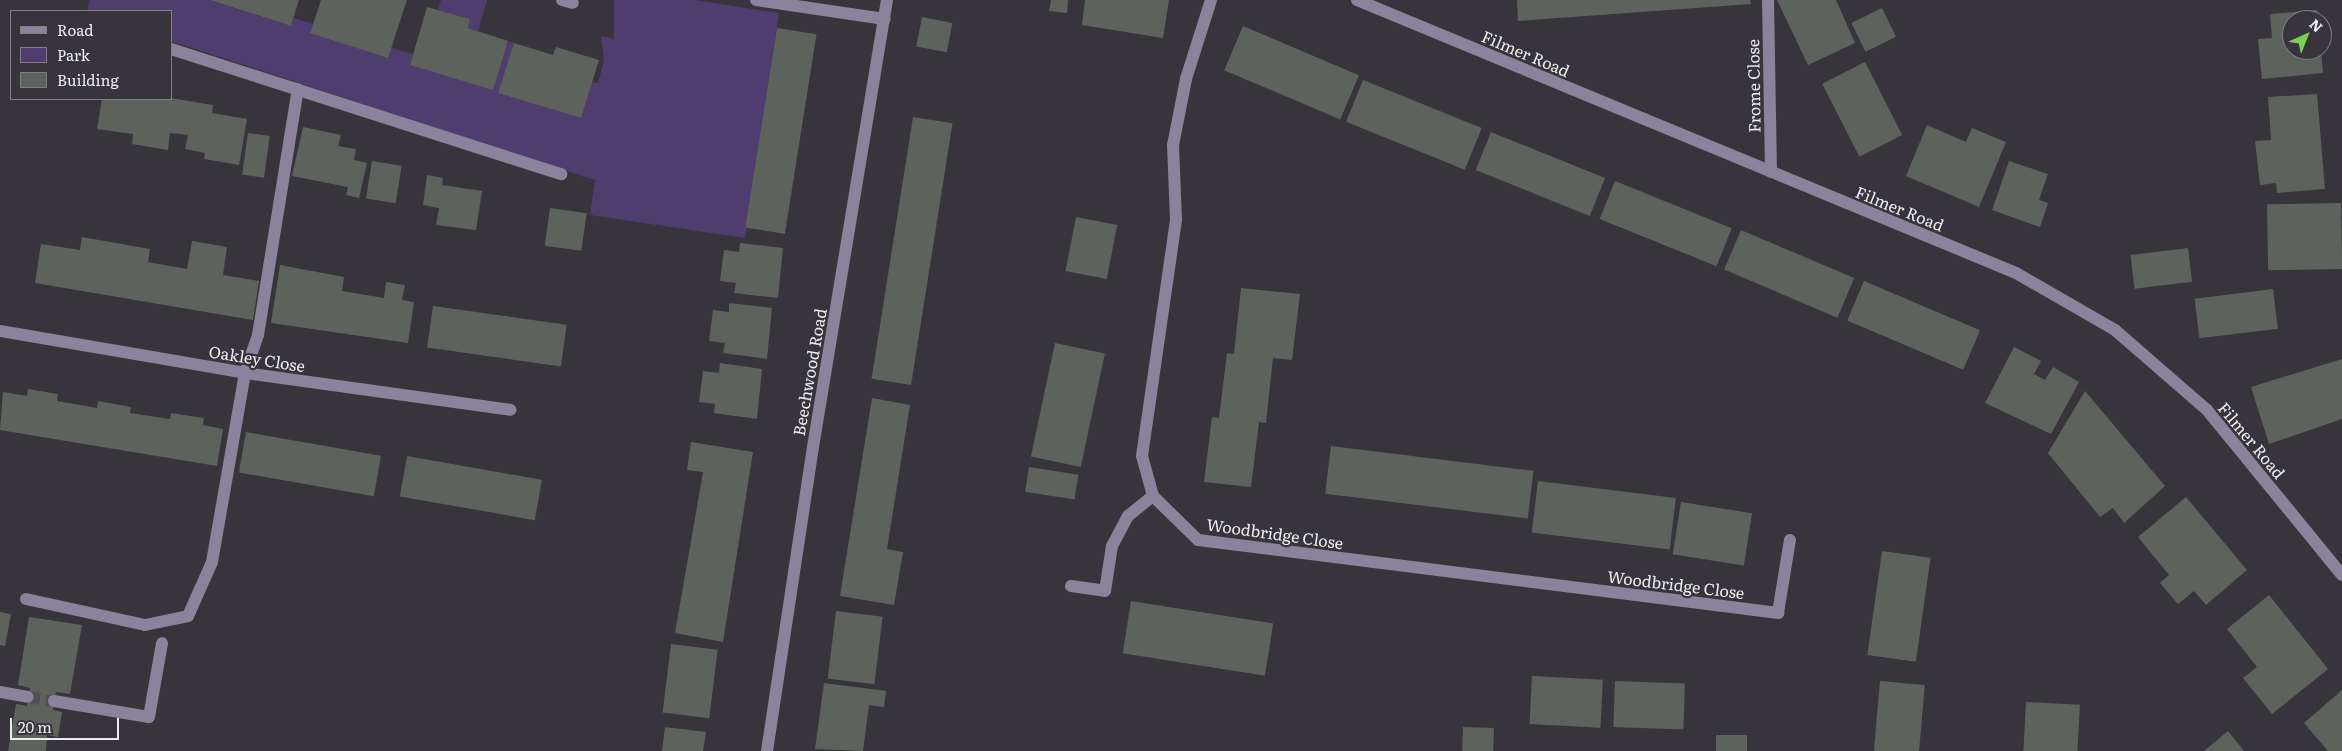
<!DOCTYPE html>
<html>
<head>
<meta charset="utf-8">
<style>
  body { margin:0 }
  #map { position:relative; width:2342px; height:751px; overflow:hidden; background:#37353b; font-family:Literata,serif }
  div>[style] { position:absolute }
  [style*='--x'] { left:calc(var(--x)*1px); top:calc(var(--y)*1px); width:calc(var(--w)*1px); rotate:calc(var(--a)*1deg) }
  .green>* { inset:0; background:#503d6f }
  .building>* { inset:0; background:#5e625c; transform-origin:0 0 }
  .minor-tunnel>* { height:12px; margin-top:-6px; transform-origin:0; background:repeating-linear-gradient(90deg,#525056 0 12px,transparent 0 18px) }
  .minor>* { height:12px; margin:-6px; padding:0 6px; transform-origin:6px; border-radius:6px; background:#8b829c }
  span { translate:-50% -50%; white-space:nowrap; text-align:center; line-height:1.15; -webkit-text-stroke:4.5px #37353b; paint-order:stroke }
  .street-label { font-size:16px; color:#ecebef }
  .legend { position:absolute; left:10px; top:10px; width:162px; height:90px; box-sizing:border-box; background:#37353b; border:1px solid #7f7e83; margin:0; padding:6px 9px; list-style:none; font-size:15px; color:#ecebef }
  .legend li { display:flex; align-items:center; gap:10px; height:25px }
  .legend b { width:25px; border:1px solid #7f7e83 }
  .north { position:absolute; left:2282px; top:10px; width:50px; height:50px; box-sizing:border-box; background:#37353b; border:1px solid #7f7e83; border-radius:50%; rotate:44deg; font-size:14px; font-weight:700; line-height:20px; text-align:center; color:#ecebef }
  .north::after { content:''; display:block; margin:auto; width:18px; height:22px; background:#7ad156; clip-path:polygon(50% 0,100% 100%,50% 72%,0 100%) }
  .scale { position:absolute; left:10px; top:718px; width:109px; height:22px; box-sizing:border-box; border:2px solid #ecebef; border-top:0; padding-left:6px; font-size:15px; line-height:18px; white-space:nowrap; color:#ecebef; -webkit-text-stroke:4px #37353b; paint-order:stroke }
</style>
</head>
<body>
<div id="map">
  <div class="green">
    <div style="clip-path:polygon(90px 0,209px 0,291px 26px,294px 18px,313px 24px,310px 32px,388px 58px,391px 48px,413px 54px,410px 65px,493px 89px,508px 41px,514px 43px,498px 93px,581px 118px,592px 82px,598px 83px,604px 60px,601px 36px,614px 39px,614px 0,695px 0,779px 13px,745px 238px,590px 215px,595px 180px,171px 41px,171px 11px,87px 11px)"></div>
    <div style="clip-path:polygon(441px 0,487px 0,478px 31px,468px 28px,470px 19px,438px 10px)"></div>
  </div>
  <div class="building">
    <div style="clip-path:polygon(210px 0,299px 0,291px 26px)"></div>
    <div style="clip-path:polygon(321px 0,407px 0,388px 58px,310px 33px)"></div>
    <div style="clip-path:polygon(1051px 0,1068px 0,1067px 13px,1049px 11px)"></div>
    <div style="clip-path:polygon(1085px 0,1169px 0,1163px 38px,1082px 25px)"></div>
    <div style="clip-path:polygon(1517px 0,1750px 0,1751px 4px,1518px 21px)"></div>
    <div style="clip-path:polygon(1777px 0,1836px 0,1855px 43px,1808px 65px)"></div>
    <div style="clip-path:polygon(427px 7px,470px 19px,468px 28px,508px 41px,493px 90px,410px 65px)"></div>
    <div style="left:1882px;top:8px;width:32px;height:34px;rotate:64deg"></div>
    <div style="clip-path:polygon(2317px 10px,2318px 20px,2292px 20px,2292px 50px,2321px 50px,2323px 73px,2262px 79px,2258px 39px,2272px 38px,2270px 14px)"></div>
    <div style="left:922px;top:17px;width:31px;height:30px;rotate:11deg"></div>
    <div style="left:1243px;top:26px;width:126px;height:48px;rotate:23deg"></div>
    <div style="left:777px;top:28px;width:40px;height:202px;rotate:9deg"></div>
    <div style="clip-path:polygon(514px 43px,553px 55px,556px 47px,599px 60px,581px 118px,498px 93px)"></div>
    <div style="left:1865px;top:62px;width:82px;height:48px;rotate:63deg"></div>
    <div style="left:1363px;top:80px;width:128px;height:45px;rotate:22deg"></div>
    <div style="clip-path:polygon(2317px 94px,2325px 189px,2277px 193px,2276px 183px,2260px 185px,2255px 141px,2271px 140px,2268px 97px)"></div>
    <div style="clip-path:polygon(171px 98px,213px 105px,212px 113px,247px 119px,239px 165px,204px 159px,205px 153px,185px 149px,188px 135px,170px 133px,168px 150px,132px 144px,133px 134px,97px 129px,102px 99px)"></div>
    <div style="left:913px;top:117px;width:40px;height:265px;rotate:9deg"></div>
    <div style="clip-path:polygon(1927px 125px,1966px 142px,1972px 128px,2006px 142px,1979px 207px,1906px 176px)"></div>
    <div style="clip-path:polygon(303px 127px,341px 135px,338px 146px,356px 149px,354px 160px,367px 163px,359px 198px,346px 195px,348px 187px,292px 176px)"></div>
    <div style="left:1491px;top:132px;width:123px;height:41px;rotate:22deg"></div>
    <div style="left:248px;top:133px;width:22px;height:42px;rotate:8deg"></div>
    <div style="left:372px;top:161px;width:30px;height:38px;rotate:9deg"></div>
    <div style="clip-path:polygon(2009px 161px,2048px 174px,2039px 200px,2048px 203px,2040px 227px,1992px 210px)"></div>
    <div style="clip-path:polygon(427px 175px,443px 178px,442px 185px,482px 191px,476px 230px,436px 225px,439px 208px,423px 205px)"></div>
    <div style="left:1615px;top:181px;width:126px;height:41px;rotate:22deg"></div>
    <div style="left:2341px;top:203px;width:66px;height:74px;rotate:89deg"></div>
    <div style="left:550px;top:208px;width:37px;height:38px;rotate:8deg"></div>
    <div style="left:1076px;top:217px;width:42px;height:55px;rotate:11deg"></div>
    <div style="left:1741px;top:230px;width:123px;height:43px;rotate:23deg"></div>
    <div style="clip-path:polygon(82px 237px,150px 249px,148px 262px,187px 269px,192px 241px,227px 247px,223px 275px,259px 281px,253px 320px,35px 283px,41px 244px,80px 250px)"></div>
    <div style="clip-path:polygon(740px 243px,783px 248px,778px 298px,734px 293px,736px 283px,720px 281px,724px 250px,739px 252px)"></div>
    <div style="left:2188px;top:248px;width:34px;height:58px;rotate:83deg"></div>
    <div style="clip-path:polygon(280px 265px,344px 277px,342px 291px,384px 298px,386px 282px,405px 285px,402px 300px,414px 302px,408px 343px,271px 323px)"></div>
    <div style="left:1864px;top:281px;width:126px;height:43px;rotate:23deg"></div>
    <div style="clip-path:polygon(1241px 288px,1300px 294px,1292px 360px,1273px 358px,1266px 423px,1259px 422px,1251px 487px,1204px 482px,1212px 417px,1219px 418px,1227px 353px,1234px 354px)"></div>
    <div style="left:2273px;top:289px;width:40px;height:79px;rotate:83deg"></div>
    <div style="clip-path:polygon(729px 303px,772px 308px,767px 359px,723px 353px,725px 343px,709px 341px,713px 310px,729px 312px)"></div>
    <div style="left:433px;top:306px;width:135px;height:42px;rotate:8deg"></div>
    <div style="left:1055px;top:343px;width:51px;height:116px;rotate:12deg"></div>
    <div style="clip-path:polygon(2014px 347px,2041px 361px,2034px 374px,2045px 380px,2053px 367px,2079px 382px,2051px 434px,1985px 403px)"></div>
    <div style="clip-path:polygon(2342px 359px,2342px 419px,2269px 444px,2251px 387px)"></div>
    <div style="clip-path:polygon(720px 363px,762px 369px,757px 419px,714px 413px,715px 404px,699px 402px,703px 371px,719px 373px)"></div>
    <div style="clip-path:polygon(28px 389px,58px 394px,57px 401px,97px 408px,98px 401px,131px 407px,130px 413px,170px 419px,171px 413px,204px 418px,203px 425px,223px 429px,217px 466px,0 430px,3px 392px,27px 396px)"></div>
    <div style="clip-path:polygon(2085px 391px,2165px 486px,2124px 523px,2113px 508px,2100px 517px,2048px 453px)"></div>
    <div style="clip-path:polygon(872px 398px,910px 405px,887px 549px,903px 552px,894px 605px,840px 596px)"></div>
    <div style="left:246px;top:432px;width:137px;height:41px;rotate:10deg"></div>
    <div style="clip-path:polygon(691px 442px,753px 452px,723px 642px,675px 633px,703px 472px,687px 470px)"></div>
    <div style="left:1331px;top:446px;width:204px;height:48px;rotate:7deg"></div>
    <div style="left:407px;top:456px;width:137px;height:41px;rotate:10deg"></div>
    <div style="left:1029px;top:467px;width:50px;height:25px;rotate:9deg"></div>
    <div style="left:1538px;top:481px;width:139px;height:52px;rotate:7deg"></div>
    <div style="clip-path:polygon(2186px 497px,2247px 570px,2206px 605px,2194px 591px,2178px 604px,2160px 583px,2169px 575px,2138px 537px)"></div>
    <div style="left:1681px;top:502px;width:72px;height:53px;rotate:9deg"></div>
    <div style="left:1882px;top:551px;width:49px;height:105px;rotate:8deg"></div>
    <div style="clip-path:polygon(2269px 595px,2328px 669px,2272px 714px,2243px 678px,2257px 667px,2227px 629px)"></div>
    <div style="left:1131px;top:601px;width:144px;height:53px;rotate:9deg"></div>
    <div style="left:836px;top:611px;width:47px;height:68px;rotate:7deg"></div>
    <div style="clip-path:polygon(0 612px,11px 614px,5px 646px,0 645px)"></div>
    <div style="clip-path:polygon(29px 617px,82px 625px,70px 694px,56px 692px,53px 710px,62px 712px,58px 737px,47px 735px,46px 751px,8px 751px,16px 704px,27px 706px,30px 688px,18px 685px)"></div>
    <div style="left:671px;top:644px;width:47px;height:69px;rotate:7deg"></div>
    <div style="left:1532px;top:676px;width:71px;height:48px;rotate:3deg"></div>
    <div style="left:1615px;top:681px;width:70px;height:46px;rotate:2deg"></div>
    <div style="left:1880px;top:681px;width:45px;height:70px;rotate:5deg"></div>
    <div style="clip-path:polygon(824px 683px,886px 691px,884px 707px,869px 705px,863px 751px,815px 749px)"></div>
    <div style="clip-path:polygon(2342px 690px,2342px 751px,2328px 751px,2304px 723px)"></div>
    <div style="left:2026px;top:702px;width:54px;height:49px;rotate:3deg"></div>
    <div style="clip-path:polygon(665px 727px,706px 732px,703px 751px,662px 751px)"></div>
    <div style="left:1463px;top:727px;width:31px;height:24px;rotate:2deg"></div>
    <div style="clip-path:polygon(2228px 731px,2244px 751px,2204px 751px)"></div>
    <div style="left:1716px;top:735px;width:31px;height:16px"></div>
  </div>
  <div class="minor-tunnel">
    <div style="--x:28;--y:697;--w:26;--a:9"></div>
  </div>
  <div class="minor">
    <div style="--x:562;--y:0;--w:11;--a:15"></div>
    <div style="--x:756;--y:0;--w:130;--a:8.4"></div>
    <div style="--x:1211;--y:0;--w:83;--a:107.6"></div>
    <div style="--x:1186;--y:79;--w:67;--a:101.1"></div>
    <div style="--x:1173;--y:145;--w:75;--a:87.7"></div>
    <div style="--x:1176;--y:220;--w:238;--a:98.2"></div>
    <div style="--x:1142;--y:456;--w:41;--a:74.6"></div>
    <div style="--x:1153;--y:496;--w:63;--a:44.4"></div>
    <div style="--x:1198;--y:540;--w:585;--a:7.17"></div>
    <div style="--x:1778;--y:613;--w:74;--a:-80.7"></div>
    <div style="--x:1357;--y:0;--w:713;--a:22.5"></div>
    <div style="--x:2016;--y:273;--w:114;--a:29.9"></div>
    <div style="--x:2115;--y:330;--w:122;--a:41"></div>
    <div style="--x:2207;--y:410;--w:213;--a:50.7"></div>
    <div style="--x:1768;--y:0;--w:172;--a:89"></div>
    <div style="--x:171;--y:49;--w:410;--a:17.8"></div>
    <div style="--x:0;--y:331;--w:249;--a:9.7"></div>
    <div style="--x:245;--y:373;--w:268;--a:7.9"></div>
    <div style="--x:1071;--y:586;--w:34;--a:8"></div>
    <div style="--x:1105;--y:591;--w:46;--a:-81.2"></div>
    <div style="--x:1112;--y:546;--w:34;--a:-62"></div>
    <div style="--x:1128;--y:516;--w:32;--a:-39"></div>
    <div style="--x:26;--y:599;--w:122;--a:12.3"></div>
    <div style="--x:145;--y:625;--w:44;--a:-11.8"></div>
    <div style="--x:188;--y:616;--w:59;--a:-66"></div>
    <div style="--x:212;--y:562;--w:192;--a:-80.1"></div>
    <div style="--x:245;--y:373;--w:40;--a:-71.1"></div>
    <div style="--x:258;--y:335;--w:249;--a:-80.8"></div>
    <div style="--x:0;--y:692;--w:28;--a:10"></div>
    <div style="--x:54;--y:701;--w:96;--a:9.6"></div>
    <div style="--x:149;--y:717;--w:75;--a:-80"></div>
    <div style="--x:767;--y:751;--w:307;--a:-81.4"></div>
    <div style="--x:813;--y:447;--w:453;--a:-80.6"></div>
  </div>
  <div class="street-label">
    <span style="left:1526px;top:53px;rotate:23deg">Filmer Road</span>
    <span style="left:1753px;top:86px;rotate:-91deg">Frome Close</span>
    <span style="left:1900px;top:208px;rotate:22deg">Filmer Road</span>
    <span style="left:257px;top:358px;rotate:9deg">Oakley Close</span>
    <span style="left:809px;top:372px;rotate:-80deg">Beechwood Road</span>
    <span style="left:2252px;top:440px;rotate:50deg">Filmer Road</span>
    <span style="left:1275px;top:533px;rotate:8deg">Woodbridge Close</span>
    <span style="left:1676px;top:584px;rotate:7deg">Woodbridge Close</span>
  </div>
  <ul class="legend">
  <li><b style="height:6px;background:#8b829c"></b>Road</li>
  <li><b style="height:14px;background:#503d6f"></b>Park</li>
  <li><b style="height:14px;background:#5e625c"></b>Building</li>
  </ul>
  <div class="north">N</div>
  <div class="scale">20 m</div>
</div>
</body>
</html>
